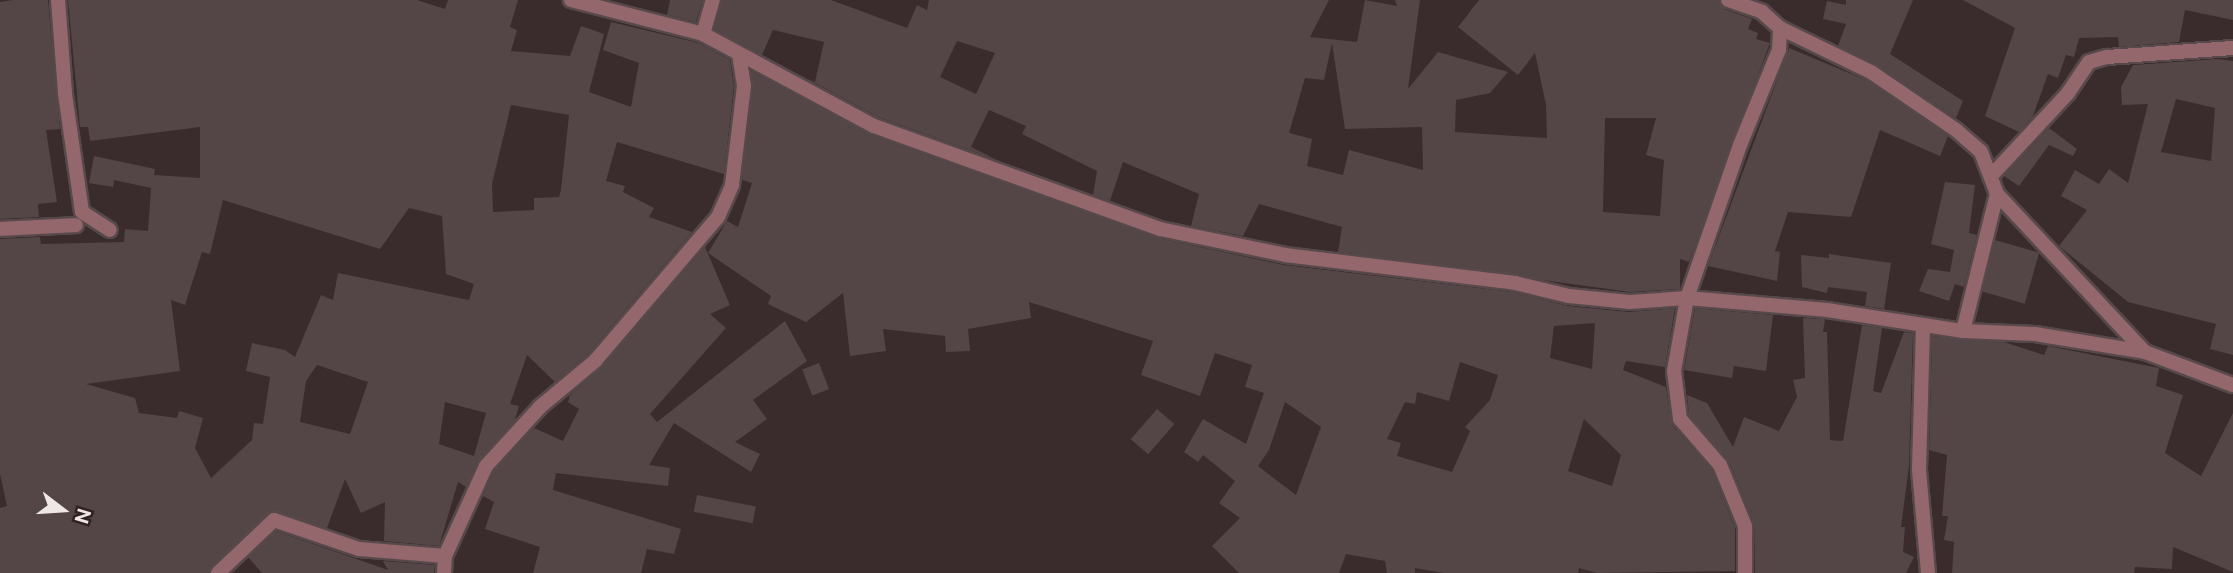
<!DOCTYPE html>
<html>
<head>
<meta charset="utf-8">
<style>
  body { margin:0 }
  #map { position:relative; width:2233px; height:573px; overflow:hidden; background:#3a2b2d; font-family:"Public Sans",sans-serif }
  div>[style] { position:absolute }
  [style*='--x'] { left:calc(var(--x)*1px); top:calc(var(--y)*1px); width:calc(var(--w)*1px); rotate:calc(var(--a)*1deg) }
  .building>* { inset:0; background:#544546; transform-origin:0 0 }
  .roads { filter:drop-shadow(2px 0 #57494b) drop-shadow(-2px 0 #57494b) drop-shadow(0 2px #57494b) drop-shadow(0 -2px #57494b) }
  .minor>* { height:14px; margin:-7px; padding:0 7px; transform-origin:7px; border-radius:7px; background:#93676b }
  span { translate:-50% -50%; white-space:nowrap; text-align:center; line-height:1.15; -webkit-text-stroke:6px #302223; paint-order:stroke }
  .north { position:absolute; left:28px; top:475px; width:70px; height:70px; -webkit-text-stroke:5px #302223; paint-order:stroke; rotate:107deg; font-size:19px; font-weight:700; line-height:28px; text-align:center; color:#efe6e6 }
  .north::after { content:''; display:block; margin:auto; width:24px; height:32px; background:#efe6e6; clip-path:polygon(50% 0,100% 100%,50% 72%,0 100%) }
</style>
</head>
<body>
<div id="map">
  <div class="building">
    <div style="clip-path:polygon(13px 0,48px 0,60px 129px,46px 130px,57px 202px,38px 204px,39px 217px,0 219px,0 2px)"></div>
    <div style="clip-path:polygon(evenodd,68px 0,417px 0,445px 9px,448px 0,518px 0,510px 27px,517px 30px,511px 51px,570px 56px,581px 26px,604px 34px,589px 92px,631px 107px,639px 63px,603px 50px,611px 22px,699px 43px,730px 60px,734px 86px,724px 174px,617px 142px,606px 181px,625px 186px,623px 192px,654px 208px,649px 217px,692px 232px,588px 354px,555px 382px,527px 355px,510px 404px,519px 406px,515px 420px,479px 460px,466px 487px,458px 482px,439px 546px,384px 541px,385px 502px,361px 513px,345px 479px,327px 528px,271px 511px,208px 573px,0 573px,0 508px,7px 506px,0 474px,0 239px,40px 237px,41px 244px,124px 242px,125px 229px,148px 231px,151px 188px,114px 180px,113px 187px,89px 183px,94px 156px,155px 169px,154px 175px,200px 178px,200px 127px,90px 141px,88px 127px,80px 127px,68px 0,511px 105px,569px 115px,561px 190px,559px 197px,534px 198px,534px 210px,493px 212px,492px 184px,511px 105px,68px 0,223px 200px,380px 249px,409px 208px,442px 216px,446px 274px,474px 284px,469px 300px,338px 273px,333px 300px,321px 295px,295px 357px,285px 350px,252px 343px,246px 371px,270px 377px,263px 424px,254px 423px,252px 440px,211px 478px,195px 448px,203px 418px,179px 411px,177px 418px,139px 413px,135px 398px,86px 384px,180px 371px,171px 300px,185px 305px,202px 252px,210px 254px,223px 200px,68px 0,317px 365px,368px 382px,350px 434px,300px 422px,306px 381px,317px 365px,68px 0,445px 402px,486px 413px,474px 456px,439px 444px,445px 402px)"></div>
    <div style="clip-path:polygon(670px 0,703px 0,696px 22px,667px 15px)"></div>
    <div style="clip-path:polygon(evenodd,722px 0,831px 0,907px 28px,917px 5px,927px 10px,929px 0,1329px 0,1310px 37px,1357px 42px,1365px 0,1397px 6px,1395px 0,1420px 0,1408px 89px,1438px 52px,1508px 72px,1490px 93px,1456px 100px,1455px 132px,1547px 138px,1546px 105px,1535px 53px,1518px 75px,1458px 27px,1479px 0,1719px 0,1724px 9px,1752px 19px,1748px 29px,1758px 33px,1756px 39px,1770px 43px,1689px 262px,1680px 259px,1680px 289px,1630px 292px,1338px 252px,1342px 227px,1259px 204px,1243px 236px,1191px 226px,1199px 194px,1123px 162px,1110px 201px,1131px 208px,1093px 195px,1097px 171px,1022px 134px,1026px 126px,989px 110px,971px 147px,997px 160px,878px 117px,808px 79px,815px 82px,824px 42px,773px 30px,762px 55px,714px 29px,722px 0,957px 41px,995px 53px,976px 94px,940px 77px,957px 41px,722px 0,1332px 43px,1345px 129px,1422px 127px,1423px 170px,1349px 150px,1343px 175px,1307px 166px,1312px 139px,1289px 133px,1305px 78px,1324px 80px,1332px 43px,722px 0,1605px 118px,1656px 118px,1646px 155px,1664px 160px,1660px 216px,1603px 212px,1605px 118px)"></div>
    <div style="clip-path:polygon(1846px 0,1913px 0,1890px 54px,1963px 101px,1956px 118px,1876px 64px,1838px 46px,1846px 24px,1823px 19px,1827px 1px,1846px 5px)"></div>
    <div style="clip-path:polygon(1963px 0,2233px 0,2233px 20px,2185px 10px,2179px 42px,2119px 47px,2118px 37px,2079px 38px,2074px 57px,2066px 55px,2058px 78px,2048px 74px,2033px 116px,2019px 132px,1985px 116px,2015px 28px)"></div>
    <div style="clip-path:polygon(1789px 48px,1866px 80px,1948px 136px,1940px 156px,1880px 130px,1851px 217px,1788px 212px,1775px 251px,1780px 252px,1777px 281px,1708px 266px)"></div>
    <div style="clip-path:polygon(evenodd,2218px 59px,2233px 61px,2233px 355px,2210px 349px,2216px 324px,2128px 302px,2059px 246px,2087px 210px,2061px 196px,2075px 170px,2099px 184px,2109px 169px,2128px 183px,2148px 104px,2122px 105px,2121px 87px,2133px 65px,2218px 59px,2176px 99px,2215px 108px,2211px 161px,2161px 152px,2176px 99px)"></div>
    <div style="clip-path:polygon(evenodd,751px 71px,871px 135px,1158px 238px,1284px 265px,1513px 292px,1568px 306px,1629px 312px,1675px 308px,1665px 367px,1626px 361px,1623px 370px,1666px 387px,1672px 425px,1712px 470px,1735px 528px,1735px 571px,1597px 573px,1579px 568px,1578px 573px,1444px 573px,1415px 568px,1415px 573px,1387px 573px,1385px 561px,1346px 554px,1339px 573px,1239px 573px,1212px 546px,1240px 518px,1219px 503px,1235px 481px,1203px 455px,1198px 462px,1184px 452px,1203px 419px,1246px 444px,1264px 393px,1245px 387px,1252px 365px,1215px 353px,1200px 396px,1141px 375px,1153px 341px,1029px 302px,1031px 318px,968px 329px,970px 351px,946px 352px,945px 336px,883px 329px,886px 351px,850px 356px,843px 293px,806px 322px,768px 304px,771px 296px,708px 253px,727px 221px,738px 227px,752px 183px,742px 180px,751px 71px,1595px 323px,1592px 369px,1550px 358px,1554px 326px,1595px 323px,751px 71px,1460px 362px,1498px 375px,1490px 400px,1465px 427px,1470px 431px,1452px 472px,1397px 456px,1401px 443px,1387px 439px,1405px 402px,1415px 404px,1417px 392px,1449px 401px,1460px 362px,751px 71px,1285px 402px,1321px 427px,1296px 495px,1258px 466px,1269px 450px,1285px 402px,751px 71px,1584px 419px,1621px 455px,1612px 486px,1568px 471px,1584px 419px)"></div>
    <div style="clip-path:polygon(2049px 128px,2077px 149px,2073px 156px,2049px 145px,2019px 186px,2004px 176px)"></div>
    <div style="clip-path:polygon(1945px 182px,1975px 185px,1969px 233px,1977px 235px,1964px 287px,1955px 284px,1949px 301px,1919px 291px,1928px 269px,1950px 272px,1954px 250px,1931px 244px)"></div>
    <div style="left:1995px;top:240px;width:46px;height:53px;rotate:16deg"></div>
    <div style="clip-path:polygon(705px 247px,730px 305px,710px 314px,726px 328px,650px 414px,657px 422px,785px 321px,807px 361px,753px 400px,767px 419px,735px 442px,760px 454px,751px 472px,674px 423px,649px 465px,670px 468px,668px 486px,556px 473px,553px 490px,681px 529px,674px 554px,647px 549px,641px 573px,533px 573px,540px 547px,485px 529px,494px 502px,483px 496px,494px 471px,534px 428px,563px 441px,579px 409px,568px 402px,570px 395px,602px 367px)"></div>
    <div style="clip-path:polygon(1829px 254px,1891px 263px,1884px 309px,1865px 306px,1867px 292px,1828px 287px,1827px 293px,1802px 287px,1801px 255px,1829px 258px)"></div>
    <div style="clip-path:polygon(1695px 308px,1773px 315px,1766px 371px,1734px 366px,1732px 378px,1684px 370px)"></div>
    <div style="clip-path:polygon(1803px 318px,1825px 319px,1823px 332px,1827px 332px,1830px 440px,1843px 441px,1862px 325px,1882px 328px,1873px 391px,1881px 393px,1904px 332px,1913px 333px,1909px 466px,1901px 527px,1905px 527px,1903px 552px,1914px 557px,1906px 573px,1755px 573px,1754px 523px,1729px 461px,1689px 415px,1687px 395px,1707px 403px,1733px 447px,1744px 417px,1779px 431px,1797px 397px,1793px 380px,1805px 378px)"></div>
    <div style="clip-path:polygon(1932px 336px,2004px 342px,2044px 355px,2048px 346px,2159px 368px,2156px 386px,2183px 395px,2165px 453px,2201px 476px,2233px 413px,2233px 572px,2173px 547px,2172px 569px,2135px 567px,2134px 573px,1952px 573px,1954px 542px,1944px 540px,1948px 516px,1942px 516px,1947px 455px,1929px 450px)"></div>
    <div style="left:819px;top:363px;width:28px;height:18px;rotate:69deg"></div>
    <div style="left:1157px;top:409px;width:23px;height:40px;rotate:41deg"></div>
    <div style="left:697px;top:495px;width:60px;height:17px;rotate:11deg"></div>
    <div style="clip-path:polygon(276px 531px,388px 570px,383px 561px,435px 565px,434px 573px,262px 573px,248px 557px)"></div>
  </div>
  <div class="roads">
    <div class="minor">
      <div style="--x:58;--y:0;--w:94;--a:85.7"></div>
      <div style="--x:65;--y:94;--w:119;--a:81.8"></div>
      <div style="--x:82;--y:212;--w:33;--a:33"></div>
      <div style="--x:571;--y:0;--w:136;--a:14.4"></div>
      <div style="--x:703;--y:34;--w:194;--a:28.3"></div>
      <div style="--x:874;--y:126;--w:304;--a:19.8"></div>
      <div style="--x:1160;--y:229;--w:128;--a:11.7"></div>
      <div style="--x:1285;--y:255;--w:232;--a:6.9"></div>
      <div style="--x:1515;--y:283;--w:56;--a:13.5"></div>
      <div style="--x:1569;--y:296;--w:61;--a:5.6"></div>
      <div style="--x:1630;--y:302;--w:57;--a:-4"></div>
      <div style="--x:1687;--y:298;--w:141;--a:4.9"></div>
      <div style="--x:1827;--y:310;--w:138;--a:8.8"></div>
      <div style="--x:1963;--y:331;--w:72;--a:2.4"></div>
      <div style="--x:2035;--y:334;--w:111;--a:9.3"></div>
      <div style="--x:2145;--y:352;--w:94;--a:20.6"></div>
      <div style="--x:1728;--y:0;--w:36;--a:19"></div>
      <div style="--x:1762;--y:12;--w:24;--a:42"></div>
      <div style="--x:1780;--y:28;--w:101;--a:25.8"></div>
      <div style="--x:1871;--y:72;--w:103;--a:34.3"></div>
      <div style="--x:1956;--y:130;--w:33;--a:41"></div>
      <div style="--x:1981;--y:152;--w:45;--a:69.1"></div>
      <div style="--x:1997;--y:194;--w:216;--a:46.9"></div>
      <div style="--x:703;--y:34;--w:35;--a:-74"></div>
      <div style="--x:1991;--y:176;--w:113;--a:-47.1"></div>
      <div style="--x:2068;--y:93;--w:37;--a:-56"></div>
      <div style="--x:2089;--y:62;--w:19;--a:-16"></div>
      <div style="--x:2107;--y:57;--w:126;--a:-4.1"></div>
      <div style="--x:0;--y:229;--w:76;--a:-3"></div>
      <div style="--x:1923;--y:326;--w:144;--a:91.6"></div>
      <div style="--x:1919;--y:470;--w:103;--a:85"></div>
      <div style="--x:1963;--y:331;--w:141;--a:-76.1"></div>
      <div style="--x:218;--y:573;--w:77;--a:-43.4"></div>
      <div style="--x:274;--y:520;--w:90;--a:18.8"></div>
      <div style="--x:359;--y:549;--w:86;--a:4.7"></div>
      <div style="--x:444;--y:573;--w:17;--a:-87"></div>
      <div style="--x:445;--y:556;--w:99;--a:-65.5"></div>
      <div style="--x:486;--y:466;--w:80;--a:-47.5"></div>
      <div style="--x:540;--y:407;--w:72;--a:-39.9"></div>
      <div style="--x:595;--y:361;--w:189;--a:-49.5"></div>
      <div style="--x:718;--y:217;--w:35;--a:-66"></div>
      <div style="--x:732;--y:185;--w:100;--a:-83.1"></div>
      <div style="--x:744;--y:86;--w:32;--a:-99"></div>
      <div style="--x:1745;--y:573;--w:47;--a:-90"></div>
      <div style="--x:1745;--y:526;--w:66;--a:-112.3"></div>
      <div style="--x:1720;--y:465;--w:61;--a:-131"></div>
      <div style="--x:1680;--y:419;--w:48;--a:-97.1"></div>
      <div style="--x:1674;--y:371;--w:74;--a:-79.9"></div>
      <div style="--x:1687;--y:298;--w:162;--a:-70.9"></div>
      <div style="--x:1740;--y:145;--w:103;--a:-67.7"></div>
      <div style="--x:1779;--y:50;--w:22;--a:-87"></div>
    </div>
  </div>
  <div class="north">N</div>
</div>
</body>
</html>
